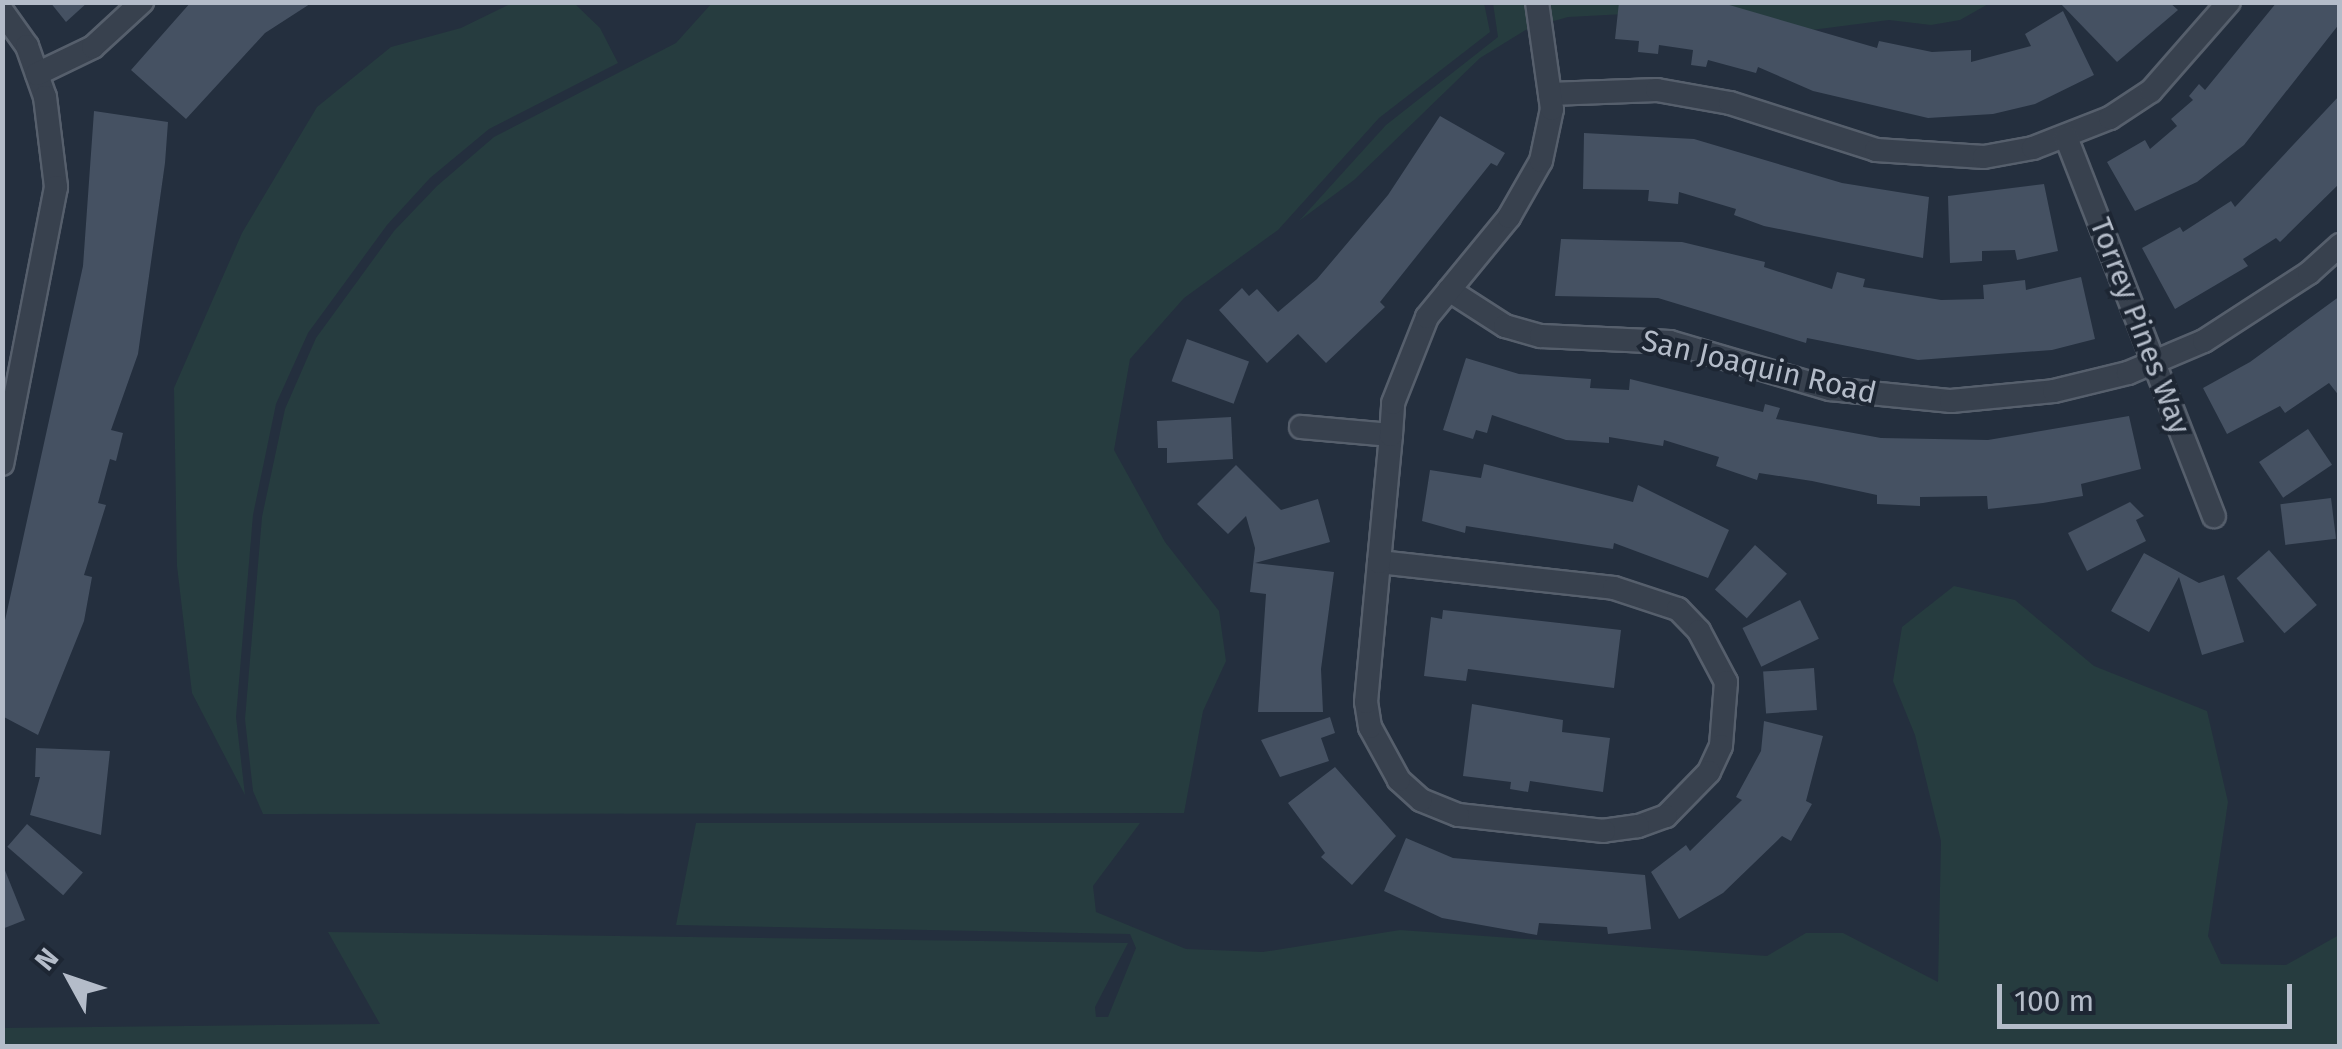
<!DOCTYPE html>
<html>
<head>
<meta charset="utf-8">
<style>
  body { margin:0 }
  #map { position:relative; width:2342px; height:1049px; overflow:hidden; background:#242f3e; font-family:"Fira Sans",sans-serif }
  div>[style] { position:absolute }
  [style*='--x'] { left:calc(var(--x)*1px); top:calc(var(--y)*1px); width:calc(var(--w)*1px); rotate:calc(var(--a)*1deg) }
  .green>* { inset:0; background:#263c3f }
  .building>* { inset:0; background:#455162; transform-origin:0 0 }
  .roads { filter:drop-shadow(2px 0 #565f6c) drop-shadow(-2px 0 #565f6c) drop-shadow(0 2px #565f6c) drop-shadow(0 -2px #565f6c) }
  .street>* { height:22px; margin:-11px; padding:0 11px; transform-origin:11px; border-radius:11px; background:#38414e }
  span { translate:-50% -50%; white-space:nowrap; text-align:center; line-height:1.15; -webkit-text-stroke:8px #1d2633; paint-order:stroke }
  .street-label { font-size:30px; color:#b4bcc9 }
  .frame { position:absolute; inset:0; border:5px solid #b4bcc9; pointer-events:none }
  .north { position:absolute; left:20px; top:929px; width:100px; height:100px; -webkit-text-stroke:8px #1d2633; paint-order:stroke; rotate:310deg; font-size:28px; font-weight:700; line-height:40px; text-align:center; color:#b4bcc9 }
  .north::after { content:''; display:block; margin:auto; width:35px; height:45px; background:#b4bcc9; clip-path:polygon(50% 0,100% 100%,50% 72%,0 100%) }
  .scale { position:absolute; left:1997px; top:984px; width:295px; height:45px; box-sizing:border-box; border:5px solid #b4bcc9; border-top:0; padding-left:12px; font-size:30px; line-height:35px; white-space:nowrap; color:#b4bcc9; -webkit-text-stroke:8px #1d2633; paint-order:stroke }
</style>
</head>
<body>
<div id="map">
  <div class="green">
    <div style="clip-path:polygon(512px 3px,574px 3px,600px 28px,618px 63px,489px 129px,430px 178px,387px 225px,308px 333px,276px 404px,253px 515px,236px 717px,245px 795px,192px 693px,177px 566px,174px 388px,242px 233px,317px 107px,391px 47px,461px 28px)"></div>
    <div style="clip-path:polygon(712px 3px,1484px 3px,1490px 32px,1379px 118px,1278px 230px,1184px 298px,1130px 359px,1114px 450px,1165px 542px,1219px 611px,1226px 661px,1203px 711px,1184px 813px,263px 814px,253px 791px,245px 719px,262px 517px,285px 409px,316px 338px,394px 231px,437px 186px,494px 137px,676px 43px)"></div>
    <div style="clip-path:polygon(1493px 3px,1990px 3px,1960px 20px,1931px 25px,1889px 20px,1796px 32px,1644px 13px,1568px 17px,1529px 28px,1480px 58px,1354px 180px,1299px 221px,1386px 125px,1498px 37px)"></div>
    <div style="clip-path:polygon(1954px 586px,2015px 600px,2094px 666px,2207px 711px,2228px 802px,2208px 936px,2221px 964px,2286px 965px,2339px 935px,2339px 1046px,3px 1046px,3px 1028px,380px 1024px,328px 932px,1128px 943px,1095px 1007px,1096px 1017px,1108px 1017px,1136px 948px,1130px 934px,676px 925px,696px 823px,1140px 823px,1093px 886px,1096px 912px,1186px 949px,1263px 952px,1400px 930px,1767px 956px,1806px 933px,1843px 933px,1938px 982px,1941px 841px,1915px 735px,1893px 681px,1902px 627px)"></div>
  </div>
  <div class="building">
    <div style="clip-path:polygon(50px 2px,88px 2px,66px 22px)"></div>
    <div style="clip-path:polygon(191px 2px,313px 2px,265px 33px,186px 119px,131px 70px)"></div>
    <div style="clip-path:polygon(1619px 2px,1719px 2px,1877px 48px,1879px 41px,1932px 52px,1971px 50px,1971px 62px,2031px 46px,2025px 34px,2063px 11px,2094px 75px,2035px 104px,1993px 114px,1928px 118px,1813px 91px,1758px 67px,1756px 73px,1708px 60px,1706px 67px,1691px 65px,1693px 50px,1659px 45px,1658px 54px,1638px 52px,1639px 41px,1615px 39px)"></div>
    <div style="clip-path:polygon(2059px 2px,2169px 2px,2178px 10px,2117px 62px)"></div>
    <div style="clip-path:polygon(2277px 2px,2340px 2px,2340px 23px,2244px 145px,2197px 182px,2135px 211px,2107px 162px,2145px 140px,2150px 149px,2177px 126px,2171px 119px,2193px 100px,2189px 96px,2199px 84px,2205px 90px)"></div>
    <div style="clip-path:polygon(2340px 95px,2340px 183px,2280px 242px,2276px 238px,2243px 259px,2248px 266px,2175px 309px,2142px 248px,2180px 227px,2183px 232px,2231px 201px,2235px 207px)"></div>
    <div style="clip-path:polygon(94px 111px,168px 122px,165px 163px,138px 354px,111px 430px,123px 433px,116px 461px,110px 459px,98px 503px,106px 505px,84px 575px,92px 577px,84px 621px,38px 735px,2px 716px,2px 634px,83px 266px)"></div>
    <div style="clip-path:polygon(1440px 116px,1505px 153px,1497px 166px,1491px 163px,1380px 302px,1385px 307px,1326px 363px,1298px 334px,1267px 363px,1219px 310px,1242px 288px,1249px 296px,1257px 289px,1278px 312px,1317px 279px,1388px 195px)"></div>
    <div style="clip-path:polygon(1584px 133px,1694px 139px,1842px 183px,1929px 197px,1923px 258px,1764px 226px,1734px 215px,1736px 209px,1679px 192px,1678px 204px,1648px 201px,1649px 190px,1583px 189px)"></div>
    <div style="clip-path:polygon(2044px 184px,2058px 251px,2017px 260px,2015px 250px,1982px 251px,1982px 261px,1950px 263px,1948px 196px)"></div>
    <div style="clip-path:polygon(1561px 239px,1682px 242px,1765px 262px,1764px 267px,1832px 289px,1837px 272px,1865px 279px,1863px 287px,1941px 300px,1984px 299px,1983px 285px,2025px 280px,2026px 290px,2081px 277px,2095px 339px,2052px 350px,1918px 360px,1807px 338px,1806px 343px,1658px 298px,1555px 296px)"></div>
    <div style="clip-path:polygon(2340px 296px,2340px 397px,2329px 383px,2285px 413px,2280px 406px,2227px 434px,2203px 388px,2250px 362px)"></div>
    <div style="left:1187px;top:339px;width:66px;height:45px;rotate:20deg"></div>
    <div style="clip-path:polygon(1466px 358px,1519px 374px,1591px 379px,1590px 388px,1629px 390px,1630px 379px,1763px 412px,1765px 404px,1780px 408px,1776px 419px,1881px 438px,1988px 440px,2129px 416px,2141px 469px,2081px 484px,2083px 496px,2043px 503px,1988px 509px,1987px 496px,1920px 497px,1920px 506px,1877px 504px,1877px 495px,1812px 481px,1759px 473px,1757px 480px,1716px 466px,1719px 457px,1664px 440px,1663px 446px,1609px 437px,1609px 443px,1566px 440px,1492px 415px,1487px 433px,1476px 430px,1473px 439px,1443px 430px)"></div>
    <div style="clip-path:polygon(1231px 417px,1233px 459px,1167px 463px,1167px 448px,1158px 448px,1157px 421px)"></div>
    <div style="left:2308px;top:429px;width:43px;height:59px;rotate:56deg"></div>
    <div style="clip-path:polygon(1484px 464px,1633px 502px,1638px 485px,1729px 530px,1708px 578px,1614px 543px,1613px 549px,1466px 526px,1465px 533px,1422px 521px,1430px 470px,1481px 478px)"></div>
    <div style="clip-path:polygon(1236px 465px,1281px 510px,1318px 499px,1330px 542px,1255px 563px,1334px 572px,1321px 669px,1323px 712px,1258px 712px,1266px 594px,1250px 592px,1255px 548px,1246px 516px,1228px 534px,1197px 504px)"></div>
    <div style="left:2331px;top:498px;width:41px;height:51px;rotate:83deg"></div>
    <div style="clip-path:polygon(2130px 502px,2144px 516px,2136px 520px,2146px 541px,2087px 571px,2068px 533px)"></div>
    <div style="left:1755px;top:545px;width:43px;height:60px;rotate:42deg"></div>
    <div style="left:2269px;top:550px;width:73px;height:43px;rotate:49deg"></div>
    <div style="clip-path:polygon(2144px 553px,2199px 583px,2224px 575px,2244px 642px,2202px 655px,2179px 577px,2149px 632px,2111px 611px)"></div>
    <div style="left:1800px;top:600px;width:43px;height:64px;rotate:64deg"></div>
    <div style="clip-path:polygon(1443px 610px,1621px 630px,1614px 688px,1468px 669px,1466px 681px,1424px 676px,1431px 617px,1442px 619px)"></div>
    <div style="left:1814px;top:668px;width:42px;height:51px;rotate:86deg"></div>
    <div style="clip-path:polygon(1472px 704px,1563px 720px,1562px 732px,1610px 738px,1603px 792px,1530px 781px,1528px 792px,1510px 789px,1511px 782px,1463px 776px)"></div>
    <div style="clip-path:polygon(1330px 717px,1335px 733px,1321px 738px,1329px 761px,1280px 777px,1261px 740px)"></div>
    <div style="clip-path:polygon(1764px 721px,1823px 736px,1806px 801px,1812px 804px,1791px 841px,1782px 836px,1723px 893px,1679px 919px,1651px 872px,1686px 845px,1690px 851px,1742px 800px,1736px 797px,1761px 751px)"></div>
    <div style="clip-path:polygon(36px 748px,110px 751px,101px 835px,30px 815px,40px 777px,35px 777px)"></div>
    <div style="clip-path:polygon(1335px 767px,1396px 836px,1352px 885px,1321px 857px,1325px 853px,1288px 803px)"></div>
    <div style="left:27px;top:824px;width:74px;height:30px;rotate:41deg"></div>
    <div style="clip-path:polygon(1406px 838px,1453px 858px,1645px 875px,1651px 929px,1608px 934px,1607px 927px,1539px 923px,1537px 935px,1442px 918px,1384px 891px)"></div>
    <div style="clip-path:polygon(2px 863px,25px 920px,2px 929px)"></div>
  </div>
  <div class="roads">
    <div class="street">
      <div style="--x:2;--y:11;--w:43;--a:54.5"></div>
      <div style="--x:27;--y:46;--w:54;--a:70.6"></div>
      <div style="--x:45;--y:97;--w:91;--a:83"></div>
      <div style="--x:56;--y:187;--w:282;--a:101"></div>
      <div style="--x:37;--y:74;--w:62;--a:-25.7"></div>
      <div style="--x:93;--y:47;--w:67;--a:-42.6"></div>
      <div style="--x:1550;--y:94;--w:107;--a:-2.1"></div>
      <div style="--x:1657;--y:90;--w:74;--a:10.1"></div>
      <div style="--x:1730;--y:103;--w:153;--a:17.8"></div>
      <div style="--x:1876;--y:150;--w:108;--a:3.7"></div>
      <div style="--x:1984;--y:157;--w:50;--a:-10.4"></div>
      <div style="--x:2033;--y:148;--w:83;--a:-21.3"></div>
      <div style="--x:2110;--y:118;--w:49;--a:-33.4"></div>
      <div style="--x:2151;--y:91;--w:118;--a:-48.8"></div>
      <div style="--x:2066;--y:137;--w:407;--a:68.7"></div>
      <div style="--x:1449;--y:290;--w:67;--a:32.7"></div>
      <div style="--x:1505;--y:326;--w:37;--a:16"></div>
      <div style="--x:1541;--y:336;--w:129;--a:2.7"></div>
      <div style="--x:1670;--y:342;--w:167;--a:16.4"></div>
      <div style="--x:1830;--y:389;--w:122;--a:5.7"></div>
      <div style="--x:1951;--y:401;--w:103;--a:-5.5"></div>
      <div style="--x:2054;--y:391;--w:76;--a:-13.7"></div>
      <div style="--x:2128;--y:373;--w:82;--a:-22.8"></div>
      <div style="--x:2204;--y:341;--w:125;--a:-32.9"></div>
      <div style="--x:2309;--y:273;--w:42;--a:-42.1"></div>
      <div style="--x:1301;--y:427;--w:90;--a:5.1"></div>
      <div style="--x:1379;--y:562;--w:236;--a:6.3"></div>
      <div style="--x:1614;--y:588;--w:67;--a:18.2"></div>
      <div style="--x:1678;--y:609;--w:30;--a:46"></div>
      <div style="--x:1699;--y:631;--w:58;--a:62.1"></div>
      <div style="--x:1726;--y:682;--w:64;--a:94.5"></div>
      <div style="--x:1721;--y:746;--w:29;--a:115"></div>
      <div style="--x:1709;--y:772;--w:62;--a:134.3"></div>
      <div style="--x:1666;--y:816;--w:30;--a:160"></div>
      <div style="--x:1638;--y:826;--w:34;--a:172"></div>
      <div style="--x:1604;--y:831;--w:147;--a:-173.7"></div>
      <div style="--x:1458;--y:815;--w:40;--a:-158"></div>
      <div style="--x:1421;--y:800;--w:30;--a:-138"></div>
      <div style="--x:1399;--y:780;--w:60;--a:-118.7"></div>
      <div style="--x:1370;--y:727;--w:25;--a:-99"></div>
      <div style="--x:1366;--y:702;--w:141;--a:-84.7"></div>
      <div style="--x:1379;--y:562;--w:128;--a:-84.6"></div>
      <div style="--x:1391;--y:435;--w:32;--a:-86"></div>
      <div style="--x:1393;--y:403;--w:92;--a:-68.4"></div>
      <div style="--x:1427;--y:317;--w:129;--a:-50.6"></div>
      <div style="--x:1509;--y:217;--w:64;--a:-60.3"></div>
      <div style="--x:1541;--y:161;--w:53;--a:-78.1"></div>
      <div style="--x:1552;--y:109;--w:108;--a:-98"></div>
    </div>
  </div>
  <div class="street-label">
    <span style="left:2140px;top:326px;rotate:69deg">Torrey Pines Way</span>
    <span style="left:1759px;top:367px;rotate:13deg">San Joaquin Road</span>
  </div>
  <div class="frame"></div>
  <div class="north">N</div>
  <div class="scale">100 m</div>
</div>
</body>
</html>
